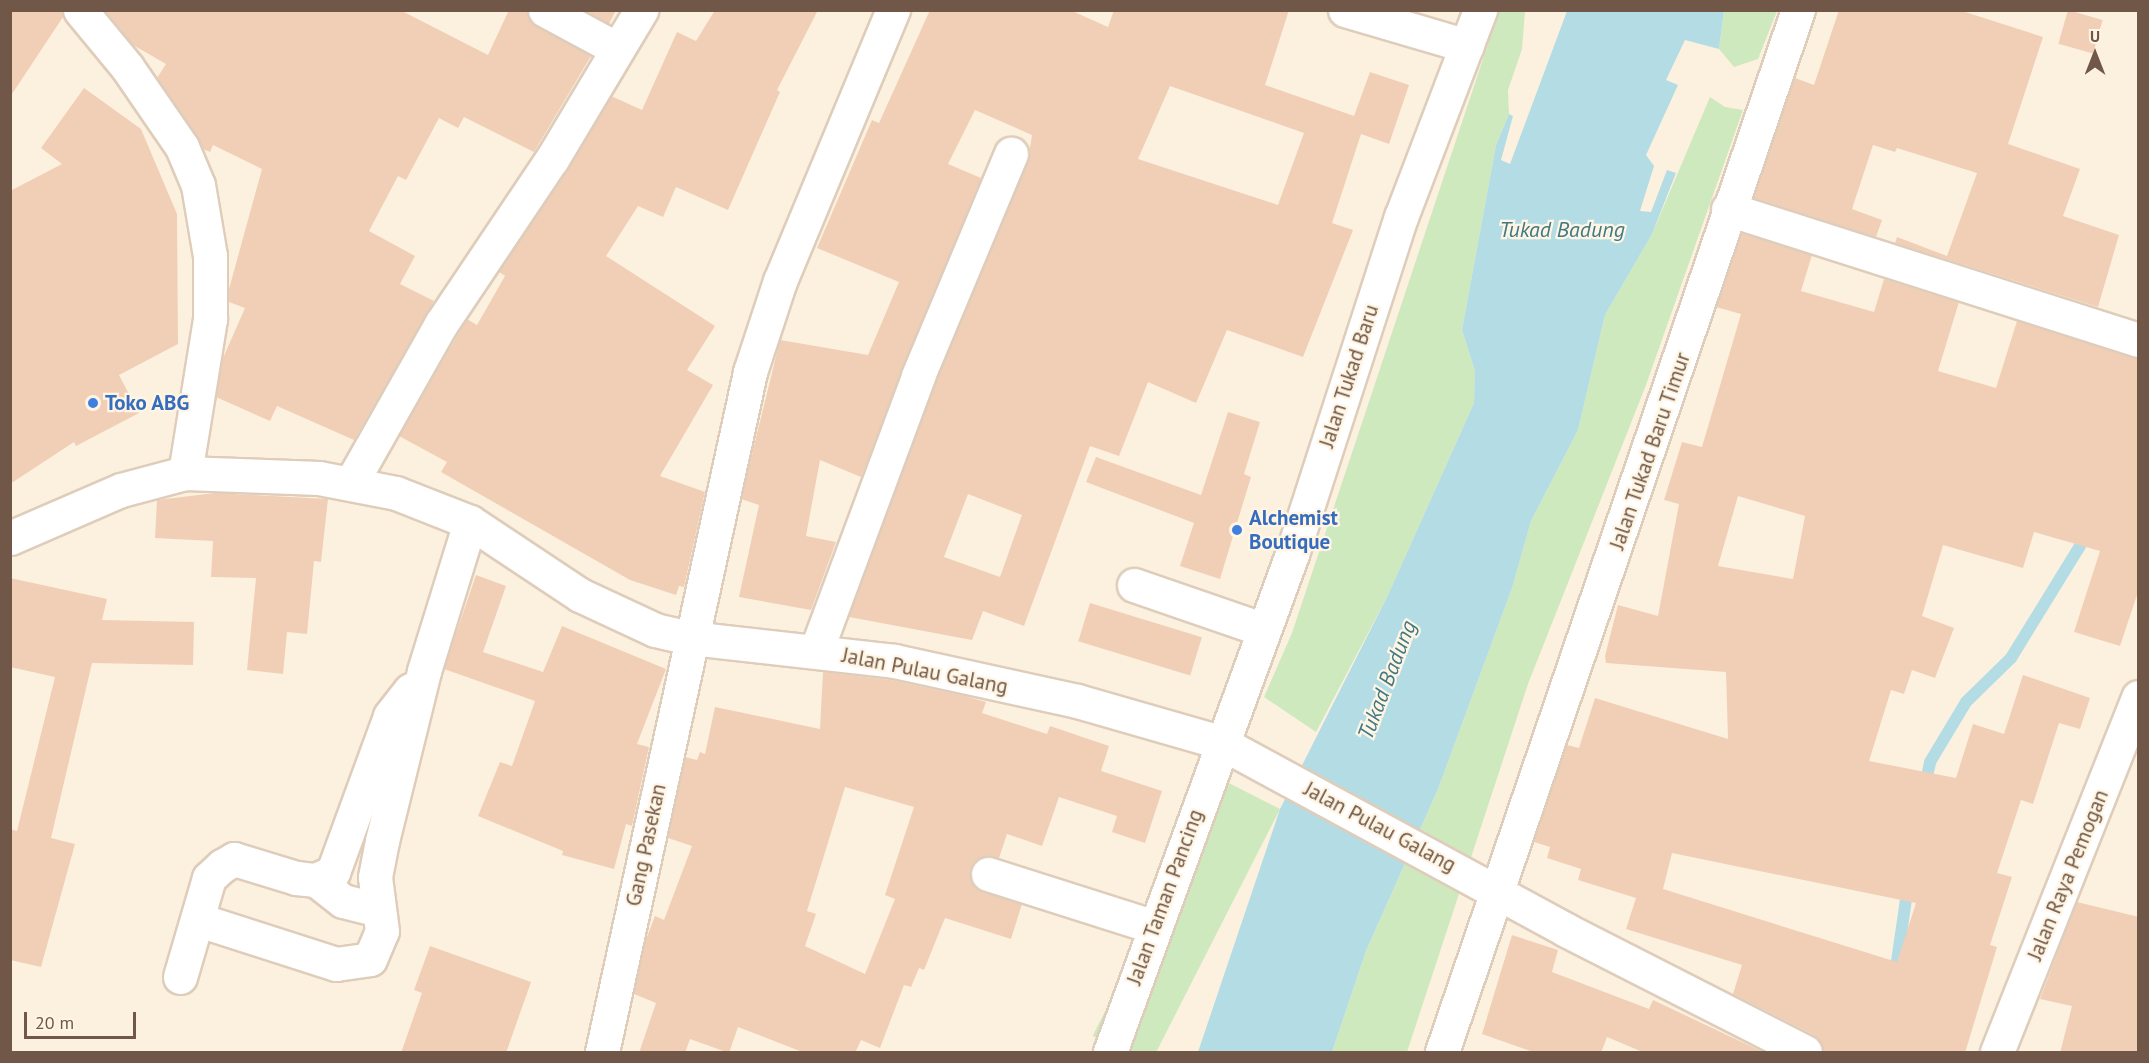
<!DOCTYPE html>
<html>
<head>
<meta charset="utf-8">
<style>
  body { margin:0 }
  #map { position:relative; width:2149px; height:1063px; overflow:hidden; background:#fcf1de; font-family:"PT Sans",sans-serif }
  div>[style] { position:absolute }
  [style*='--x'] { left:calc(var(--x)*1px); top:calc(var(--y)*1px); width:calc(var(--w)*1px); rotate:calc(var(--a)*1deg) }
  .green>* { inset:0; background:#cee9bd; transform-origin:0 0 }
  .water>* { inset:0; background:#b3dce5 }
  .stream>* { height:12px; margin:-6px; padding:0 6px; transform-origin:6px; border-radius:6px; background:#b3dce5 }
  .building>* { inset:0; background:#f1cfb6; transform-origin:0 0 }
  .roads { filter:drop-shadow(2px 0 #dfcdbb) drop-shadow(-2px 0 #dfcdbb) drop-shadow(0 2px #dfcdbb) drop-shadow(0 -2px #dfcdbb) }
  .minor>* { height:33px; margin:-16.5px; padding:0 16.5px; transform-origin:16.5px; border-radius:16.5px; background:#fff }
  .dots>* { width:16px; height:16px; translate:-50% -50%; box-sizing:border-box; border:3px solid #fff5e4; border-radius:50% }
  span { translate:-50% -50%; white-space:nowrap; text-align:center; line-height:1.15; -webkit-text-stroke:4.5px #fff5e4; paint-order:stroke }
  .street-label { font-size:21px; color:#715747 }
  .shop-label { font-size:21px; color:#366cbe; font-weight:700 }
  .left { translate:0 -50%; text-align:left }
  .water-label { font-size:22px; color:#417985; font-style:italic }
  .frame { position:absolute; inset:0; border:12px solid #715747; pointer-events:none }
  .north { position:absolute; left:2065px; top:24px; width:60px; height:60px; -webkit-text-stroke:4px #fff5e4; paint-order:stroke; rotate:0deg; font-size:16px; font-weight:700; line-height:24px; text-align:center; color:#715747 }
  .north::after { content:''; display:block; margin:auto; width:21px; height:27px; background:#715747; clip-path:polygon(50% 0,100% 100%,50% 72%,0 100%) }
  .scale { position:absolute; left:24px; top:1012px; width:112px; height:27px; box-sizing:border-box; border:3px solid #715747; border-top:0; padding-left:8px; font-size:18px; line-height:21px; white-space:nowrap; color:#715747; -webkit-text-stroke:4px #fff5e4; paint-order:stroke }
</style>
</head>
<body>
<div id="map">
  <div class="green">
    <div style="clip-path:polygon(1499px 11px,1525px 11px,1522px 49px,1508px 90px,1509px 114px,1496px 145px,1462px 330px,1475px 371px,1474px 403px,1388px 595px,1316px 732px,1264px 697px,1292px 633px)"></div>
    <div style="clip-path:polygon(1724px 11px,1777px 11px,1758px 59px,1734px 67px,1719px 49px)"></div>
    <div style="clip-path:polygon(1710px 97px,1725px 107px,1743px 110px,1646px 385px,1528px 684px,1407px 1052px,1332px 1052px,1366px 951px,1438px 789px,1512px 588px,1531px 521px,1578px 430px,1605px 315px,1652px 234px)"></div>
    <div style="left:1223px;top:780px;width:64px;height:287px;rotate:27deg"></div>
  </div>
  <div class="water">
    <div style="clip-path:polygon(1567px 11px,1724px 11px,1719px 49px,1685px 40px,1666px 80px,1678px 85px,1646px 155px,1654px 166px,1640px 211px,1651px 212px,1667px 170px,1676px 173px,1652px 234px,1605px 315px,1578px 430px,1531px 521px,1512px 588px,1438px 789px,1366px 951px,1332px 1052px,1198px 1052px,1280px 809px,1388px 595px,1474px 403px,1475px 371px,1462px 330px,1496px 145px,1509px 114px,1513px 116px,1501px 160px,1510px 164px)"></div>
  </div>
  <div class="stream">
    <div style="--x:1924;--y:789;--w:28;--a:-77"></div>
    <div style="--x:1930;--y:762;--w:70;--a:-59"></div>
    <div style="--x:1966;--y:702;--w:63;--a:-44.4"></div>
    <div style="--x:2011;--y:658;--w:147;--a:-58.4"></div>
    <div style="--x:1895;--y:975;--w:90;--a:-81.7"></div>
  </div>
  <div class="building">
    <div style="clip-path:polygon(10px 10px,62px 10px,63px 17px,10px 97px)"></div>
    <div style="clip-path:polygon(105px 10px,400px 10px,488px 55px,509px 10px,526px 10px,536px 26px,591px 56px,534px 152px,464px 117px,458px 128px,439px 118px,406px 180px,398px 176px,369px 231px,415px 256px,400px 284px,434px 301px,354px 440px,277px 406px,270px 421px,216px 397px,223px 358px,245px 308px,229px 302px,229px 289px,262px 169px,213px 145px,210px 152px,203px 149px,157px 78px,166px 64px,133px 45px)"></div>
    <div style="clip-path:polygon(585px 10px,616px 10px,609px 24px)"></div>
    <div style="clip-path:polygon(715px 10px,818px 10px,777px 90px,780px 92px,728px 210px,676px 187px,663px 217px,638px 206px,606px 256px,715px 326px,687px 370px,713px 385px,660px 476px,705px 492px,684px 587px,679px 586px,676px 595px,630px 580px,441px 472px,447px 462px,399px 436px,467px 319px,477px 325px,505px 276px,499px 272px,611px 96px,642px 110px,677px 32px,696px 41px)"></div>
    <div style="clip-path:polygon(evenodd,930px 10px,1070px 10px,1108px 27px,1114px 10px,1289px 10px,1265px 85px,1354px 116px,1370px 72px,1409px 85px,1389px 144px,1361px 134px,1332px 223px,1353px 230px,1303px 357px,1227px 330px,1196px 403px,1148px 382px,1119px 456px,1090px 446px,1024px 626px,983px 611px,972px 640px,849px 617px,935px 383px,1028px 161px,1032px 135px,975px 110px,948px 164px,981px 178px,861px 477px,820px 460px,806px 536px,836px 542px,811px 610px,739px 597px,759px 505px,741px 499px,780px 340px,868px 355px,899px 282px,817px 248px,872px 120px,879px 123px,930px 10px,1170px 86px,1304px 133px,1278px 205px,1138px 159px,1170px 86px,930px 10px,968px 494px,1022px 515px,1000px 577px,944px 557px,968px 494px)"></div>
    <div style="clip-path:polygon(1839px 10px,1959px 10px,2043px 37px,2008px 144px,2080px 169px,2063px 216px,2119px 235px,2098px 307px,1895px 243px,1897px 237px,1947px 256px,1977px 173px,1897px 148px,1895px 152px,1873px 145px,1852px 209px,1882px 220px,1876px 237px,1754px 198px,1795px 78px,1814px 85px)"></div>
    <div style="left:2068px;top:10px;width:36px;height:35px;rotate:16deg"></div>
    <div style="clip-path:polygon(84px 88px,141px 129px,177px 214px,178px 344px,119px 375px,139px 413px,76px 446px,74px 442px,10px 484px,10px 191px,62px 164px,41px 148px)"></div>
    <div style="clip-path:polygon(evenodd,1742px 233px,1812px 255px,1801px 291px,1874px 312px,1884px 279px,1959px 302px,1938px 371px,1996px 388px,2017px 321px,2139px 358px,2139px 589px,2120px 646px,2074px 632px,2100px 551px,2034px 532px,2023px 568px,1943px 545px,1922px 616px,1954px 628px,1935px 678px,1912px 670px,1904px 694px,1891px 690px,1869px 761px,1956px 778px,1973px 724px,2004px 734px,2023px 675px,2090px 698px,2080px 729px,2059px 723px,2033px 804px,2021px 800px,1997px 873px,2012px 877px,1990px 945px,1997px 947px,1965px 1053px,1823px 1053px,1814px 1035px,1733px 994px,1742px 965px,1626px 929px,1636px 898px,1578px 880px,1581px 869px,1547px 858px,1550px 847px,1534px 842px,1567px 745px,1579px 748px,1595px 698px,1728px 739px,1726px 672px,1606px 663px,1605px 656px,1618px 605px,1658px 616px,1679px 504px,1664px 500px,1682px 442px,1702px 447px,1741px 314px,1716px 307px,1742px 233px,1738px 496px,1805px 516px,1793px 579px,1718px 566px,1738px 496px,1742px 233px,1672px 853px,1916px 903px,1897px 962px,1663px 889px,1672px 853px)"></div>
    <div style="clip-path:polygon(1228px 412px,1260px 422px,1244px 474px,1251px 477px,1220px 579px,1180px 566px,1194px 523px,1086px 482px,1096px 457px,1201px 495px)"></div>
    <div style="clip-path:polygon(215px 493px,328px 499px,321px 562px,314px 561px,307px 634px,287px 632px,283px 674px,247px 670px,256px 578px,211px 577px,213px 541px,155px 538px,157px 500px)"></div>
    <div style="clip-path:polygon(476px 575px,506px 586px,483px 652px,543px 672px,562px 626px,666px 669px,637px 744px,649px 747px,632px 826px,626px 824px,614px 869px,562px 855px,563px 851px,478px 816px,500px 762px,512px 766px,535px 701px,444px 669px)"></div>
    <div style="clip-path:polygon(10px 578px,107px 599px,102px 620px,194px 622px,193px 665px,92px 663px,51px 838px,75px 844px,41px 967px,10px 960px,10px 829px,17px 831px,55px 677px,10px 667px)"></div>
    <div style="left:1090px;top:603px;width:117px;height:40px;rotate:17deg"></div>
    <div style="clip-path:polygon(evenodd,823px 672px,891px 680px,965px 696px,986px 702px,982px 713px,1047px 734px,1050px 726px,1109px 746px,1101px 771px,1162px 791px,1145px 843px,1112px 832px,1117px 816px,1059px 797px,1042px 846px,1007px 834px,999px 858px,976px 860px,970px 877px,982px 892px,1022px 904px,1011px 939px,945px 918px,924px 970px,919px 968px,911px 987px,904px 985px,880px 1048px,861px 1040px,855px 1053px,805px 1053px,738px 1027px,729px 1053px,690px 1039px,685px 1053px,639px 1053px,656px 1003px,634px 994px,645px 942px,655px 916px,664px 920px,692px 846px,668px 838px,685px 757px,697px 760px,700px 752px,705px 754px,715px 707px,820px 729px,823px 672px,845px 787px,914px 807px,885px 895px,895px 899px,865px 974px,805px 946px,816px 914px,807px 911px,845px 787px)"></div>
    <div style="clip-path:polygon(2077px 902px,2139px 917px,2139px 1053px,2060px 1053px,2072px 1006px,2040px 999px)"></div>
    <div style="clip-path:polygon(1512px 935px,1558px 950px,1552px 972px,1649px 1009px,1653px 1000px,1765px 1053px,1645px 1053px,1607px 1037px,1601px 1053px,1536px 1053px,1482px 1034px)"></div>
    <div style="clip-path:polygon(430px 946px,531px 982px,506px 1053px,401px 1053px,422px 993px,414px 990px)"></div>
  </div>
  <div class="roads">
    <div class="minor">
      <div style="--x:80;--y:10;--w:74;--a:50.5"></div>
      <div style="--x:127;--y:67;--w:97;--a:55.5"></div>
      <div style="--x:182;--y:147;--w:41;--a:67.2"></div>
      <div style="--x:198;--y:185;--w:72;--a:80.4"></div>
      <div style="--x:210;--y:256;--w:63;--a:90"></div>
      <div style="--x:210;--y:319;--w:156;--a:99.2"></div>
      <div style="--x:545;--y:10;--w:82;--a:28.4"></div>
      <div style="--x:1345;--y:10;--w:127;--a:16.4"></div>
      <div style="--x:1728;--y:209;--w:430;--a:17.7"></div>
      <div style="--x:351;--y:483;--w:183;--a:-60.5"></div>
      <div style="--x:441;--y:324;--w:199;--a:-56.1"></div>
      <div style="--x:552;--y:159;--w:174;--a:-59.1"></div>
      <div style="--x:10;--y:538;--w:121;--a:-23.4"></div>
      <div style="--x:121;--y:490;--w:66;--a:-14.9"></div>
      <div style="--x:185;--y:473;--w:134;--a:2.1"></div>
      <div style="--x:319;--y:478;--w:78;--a:11"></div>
      <div style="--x:396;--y:493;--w:79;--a:21.4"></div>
      <div style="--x:470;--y:522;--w:132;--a:33.6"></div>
      <div style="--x:580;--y:595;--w:83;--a:25"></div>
      <div style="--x:655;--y:630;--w:36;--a:13"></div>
      <div style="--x:690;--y:638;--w:205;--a:6.4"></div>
      <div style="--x:894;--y:661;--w:187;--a:12.3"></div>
      <div style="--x:1077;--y:701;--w:149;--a:16"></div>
      <div style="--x:1220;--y:742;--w:394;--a:28.5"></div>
      <div style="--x:1566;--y:930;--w:268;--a:27"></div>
      <div style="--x:1134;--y:585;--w:135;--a:19"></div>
      <div style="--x:816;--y:651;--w:293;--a:-69.6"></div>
      <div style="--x:918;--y:376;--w:241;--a:-67.3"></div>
      <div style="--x:988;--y:874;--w:175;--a:17.6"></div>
      <div style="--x:316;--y:880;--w:34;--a:38"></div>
      <div style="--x:343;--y:901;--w:37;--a:14"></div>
      <div style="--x:199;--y:920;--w:144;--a:17.8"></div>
      <div style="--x:336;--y:964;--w:34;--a:-8"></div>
      <div style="--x:370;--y:959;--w:30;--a:-67"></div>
      <div style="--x:382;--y:931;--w:54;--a:-97.4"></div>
      <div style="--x:375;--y:877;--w:37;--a:-79"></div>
      <div style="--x:382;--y:841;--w:175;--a:-76.1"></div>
      <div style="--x:424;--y:671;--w:156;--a:-72.8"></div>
      <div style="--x:180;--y:977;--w:103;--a:-73.7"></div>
      <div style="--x:209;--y:878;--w:18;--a:-43"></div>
      <div style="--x:222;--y:866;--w:14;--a:-30"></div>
      <div style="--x:234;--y:859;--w:65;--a:17"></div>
      <div style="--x:296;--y:878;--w:20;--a:6"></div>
      <div style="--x:316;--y:880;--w:19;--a:-25"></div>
      <div style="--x:333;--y:872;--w:166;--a:-69.9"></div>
      <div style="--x:390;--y:716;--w:33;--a:-52"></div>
      <div style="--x:602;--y:1052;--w:696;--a:-77.72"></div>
      <div style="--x:750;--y:372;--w:96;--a:-71.8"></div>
      <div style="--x:780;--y:281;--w:294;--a:-67.4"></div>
      <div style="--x:1110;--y:1052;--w:530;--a:-69.92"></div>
      <div style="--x:1292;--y:554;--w:354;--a:-72.1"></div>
      <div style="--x:1401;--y:217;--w:222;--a:-69.1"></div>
      <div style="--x:1442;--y:1052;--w:1101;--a:-71.14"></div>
      <div style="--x:1997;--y:1052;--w:382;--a:-68.3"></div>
    </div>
  </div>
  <div class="dots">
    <div style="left:93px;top:403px;background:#3f7fe0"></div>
    <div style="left:1237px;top:530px;background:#3f7fe0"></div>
  </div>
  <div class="street-label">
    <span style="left:1349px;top:376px;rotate:-72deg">Jalan Tukad Baru</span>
    <span style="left:1650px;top:451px;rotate:-71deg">Jalan Tukad Baru Timur</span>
    <span style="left:925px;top:671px;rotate:11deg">Jalan Pulau Galang</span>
    <span style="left:1380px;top:827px;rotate:28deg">Jalan Pulau Galang</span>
    <span style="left:646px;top:845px;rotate:-78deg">Gang Pasekan</span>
    <span style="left:2068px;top:875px;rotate:-68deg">Jalan Raya Pemogan</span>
    <span style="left:1165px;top:897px;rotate:-70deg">Jalan Taman Pancing</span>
  </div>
  <div class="shop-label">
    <span class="left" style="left:105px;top:403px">Toko ABG</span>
    <span class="left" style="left:1249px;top:530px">Alchemist<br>Boutique</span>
  </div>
  <div class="water-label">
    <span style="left:1562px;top:230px">Tukad Badung</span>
    <span style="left:1387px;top:680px;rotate:-69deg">Tukad Badung</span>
  </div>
  <div class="frame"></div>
  <div class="north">U</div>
  <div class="scale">20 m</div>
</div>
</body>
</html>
